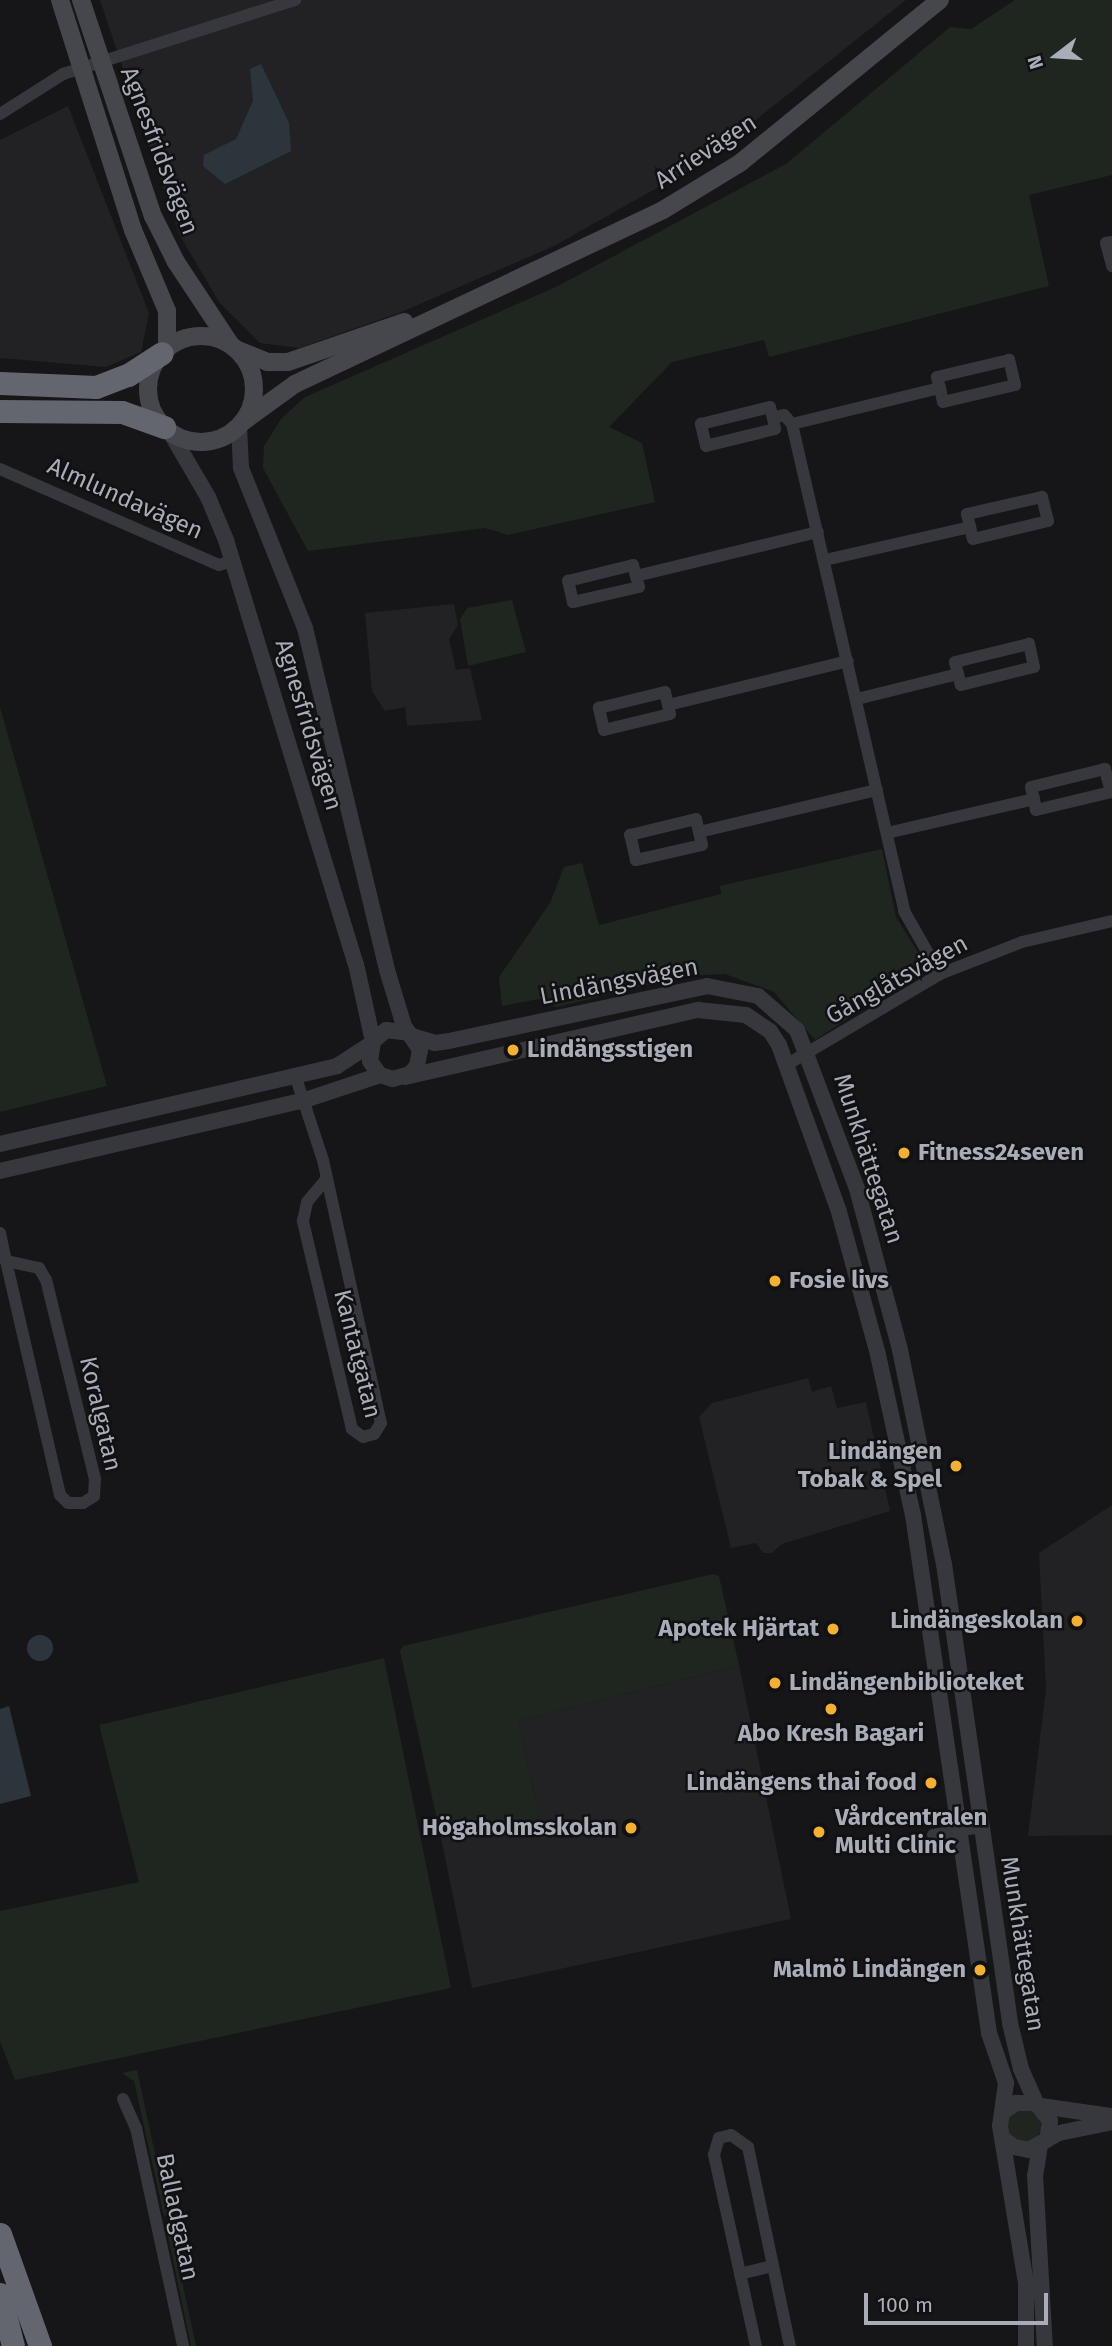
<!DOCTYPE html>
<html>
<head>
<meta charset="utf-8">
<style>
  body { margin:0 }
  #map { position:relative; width:1112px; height:2346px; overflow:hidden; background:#161618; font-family:"Fira Sans",sans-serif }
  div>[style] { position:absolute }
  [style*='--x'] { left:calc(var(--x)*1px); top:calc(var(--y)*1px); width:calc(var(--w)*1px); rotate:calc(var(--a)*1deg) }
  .built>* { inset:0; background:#222225 }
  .green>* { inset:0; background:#1e261f }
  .round { border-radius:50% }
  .water>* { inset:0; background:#2c353c }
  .minor>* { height:12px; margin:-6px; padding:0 6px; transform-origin:6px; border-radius:6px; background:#37383d }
  .tertiary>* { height:16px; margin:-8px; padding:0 8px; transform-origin:8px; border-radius:8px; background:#37383d }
  .secondary>* { height:18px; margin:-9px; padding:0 9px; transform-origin:9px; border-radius:9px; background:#45474d }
  .secondary>.ring { margin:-9px; padding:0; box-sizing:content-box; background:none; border:18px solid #45474d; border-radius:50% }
  .motorway>* { height:23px; margin:-11.5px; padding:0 11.5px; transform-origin:11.5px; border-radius:11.5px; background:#63666e }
  .dots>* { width:19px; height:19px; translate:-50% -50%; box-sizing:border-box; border:4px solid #111113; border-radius:50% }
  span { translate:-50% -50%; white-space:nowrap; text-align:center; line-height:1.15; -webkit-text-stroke:5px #111113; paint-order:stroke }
  .street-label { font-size:24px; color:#a8adb8 }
  .poi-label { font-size:24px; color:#a8adb8; font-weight:700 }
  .left { translate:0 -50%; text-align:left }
  .right { translate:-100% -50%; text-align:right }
  .north { position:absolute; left:1021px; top:21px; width:70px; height:70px; -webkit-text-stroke:5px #111113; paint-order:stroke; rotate:253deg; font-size:19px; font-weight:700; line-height:28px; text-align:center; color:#a8adb8 }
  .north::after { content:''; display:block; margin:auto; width:24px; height:32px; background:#a8adb8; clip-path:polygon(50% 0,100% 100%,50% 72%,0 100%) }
  .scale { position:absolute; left:864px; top:2293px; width:184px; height:32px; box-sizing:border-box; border:4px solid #a8adb8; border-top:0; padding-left:9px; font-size:21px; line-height:24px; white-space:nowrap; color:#a8adb8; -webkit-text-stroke:5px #111113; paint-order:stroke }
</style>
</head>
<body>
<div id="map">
  <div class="built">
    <div style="clip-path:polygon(100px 0,906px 0,703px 162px,554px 246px,399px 313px,299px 348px,260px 343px,219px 302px,179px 234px)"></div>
    <div style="clip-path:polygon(68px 106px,149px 313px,141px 352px,106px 367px,0 358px,0 140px)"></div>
    <div style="clip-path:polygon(454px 604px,458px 625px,449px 639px,456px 670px,470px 668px,482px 720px,407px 726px,405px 707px,385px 711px,372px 691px,365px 613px)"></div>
    <div style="clip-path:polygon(808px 1378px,812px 1392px,831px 1386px,837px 1408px,866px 1402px,890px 1511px,782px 1544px,772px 1553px,763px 1553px,756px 1543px,731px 1548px,699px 1417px,712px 1403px)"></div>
    <div style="clip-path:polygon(1112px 1505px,1112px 1835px,1028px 1836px,1046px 1689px,1039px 1553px)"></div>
    <div style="clip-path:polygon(739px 1665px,791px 1919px,472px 1988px,441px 1838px,539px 1818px,519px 1721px)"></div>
  </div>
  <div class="green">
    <div style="clip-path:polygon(1015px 0,1112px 0,1112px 175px,1029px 195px,1049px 286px,769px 357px,764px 340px,672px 362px,609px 427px,642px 443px,655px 502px,508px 535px,485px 528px,308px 551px,263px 468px,264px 446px,281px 419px,305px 397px,556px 287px,786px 164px,950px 27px,971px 29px)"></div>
    <div style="clip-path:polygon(512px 600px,526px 652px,468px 666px,460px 619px,467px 608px)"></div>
    <div style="clip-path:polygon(0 707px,107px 1086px,0 1112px)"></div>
    <div style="clip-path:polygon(882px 849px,896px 917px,927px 967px,815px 1040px,774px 992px,725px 974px,685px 976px,556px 1007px,539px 999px,502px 1006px,499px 977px,550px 903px,564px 867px,582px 863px,599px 925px,721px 894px,720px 886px)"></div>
    <div style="clip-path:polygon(713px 1574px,719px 1576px,739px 1665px,519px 1721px,539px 1818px,441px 1838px,400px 1651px,403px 1646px)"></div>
    <div style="clip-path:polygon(384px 1658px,451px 1988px,15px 2080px,0 2041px,0 1911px,139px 1882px,99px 1725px)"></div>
    <div style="clip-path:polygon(137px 2070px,168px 2215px,164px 2216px,134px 2081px,122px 2073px)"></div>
    <div class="round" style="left:1007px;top:2109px;width:34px;height:34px"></div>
    <div style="clip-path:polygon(172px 2235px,196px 2346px,191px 2346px,168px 2236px)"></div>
  </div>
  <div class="water">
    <div style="clip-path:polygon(261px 64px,289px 123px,291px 151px,225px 184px,203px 166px,204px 155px,236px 139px,253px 101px,250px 69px)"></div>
    <div class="round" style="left:27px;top:1635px;width:26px;height:26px"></div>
    <div style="clip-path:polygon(9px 1706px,31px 1796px,0 1804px,0 1709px)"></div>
  </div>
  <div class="minor">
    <div style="--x:0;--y:114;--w:75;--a:-32.4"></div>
    <div style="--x:63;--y:74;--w:244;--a:-17.7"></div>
    <div style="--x:1112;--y:242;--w:6;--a:171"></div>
    <div style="--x:1106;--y:243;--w:24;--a:75"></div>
    <div style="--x:773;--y:418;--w:11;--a:80"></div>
    <div style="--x:775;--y:429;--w:71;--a:166.2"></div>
    <div style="--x:706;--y:446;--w:23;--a:-103"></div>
    <div style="--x:701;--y:424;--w:71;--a:-13.8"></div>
    <div style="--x:770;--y:407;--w:11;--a:75"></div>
    <div style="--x:773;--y:418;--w:11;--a:-15"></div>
    <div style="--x:784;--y:415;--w:12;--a:48"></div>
    <div style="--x:792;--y:424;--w:500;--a:77"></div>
    <div style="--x:904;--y:911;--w:73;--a:60.3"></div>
    <div style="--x:792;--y:424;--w:152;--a:-13.7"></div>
    <div style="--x:940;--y:388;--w:14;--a:78"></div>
    <div style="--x:943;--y:402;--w:74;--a:-13.3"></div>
    <div style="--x:1015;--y:385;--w:26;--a:-103"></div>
    <div style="--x:1009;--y:360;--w:74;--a:166.7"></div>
    <div style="--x:937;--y:377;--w:11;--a:75"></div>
    <div style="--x:0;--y:469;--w:239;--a:23.7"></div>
    <div style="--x:219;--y:565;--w:14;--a:-17"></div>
    <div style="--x:825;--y:560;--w:149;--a:-12.8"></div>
    <div style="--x:970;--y:527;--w:12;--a:76"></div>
    <div style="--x:973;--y:539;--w:77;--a:-13.5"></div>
    <div style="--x:1048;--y:521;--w:25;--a:-104"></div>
    <div style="--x:1042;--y:497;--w:77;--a:167.2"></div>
    <div style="--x:967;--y:514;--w:13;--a:77"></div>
    <div style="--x:636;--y:576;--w:11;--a:75"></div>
    <div style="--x:639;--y:587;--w:68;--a:167.2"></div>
    <div style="--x:573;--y:602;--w:22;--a:-103"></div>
    <div style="--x:568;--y:581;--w:67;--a:-13.8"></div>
    <div style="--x:633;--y:565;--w:11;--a:75"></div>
    <div style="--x:636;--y:576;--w:187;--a:-13.6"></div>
    <div style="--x:857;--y:699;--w:104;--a:-13.9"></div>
    <div style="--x:958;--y:674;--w:11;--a:75"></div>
    <div style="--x:961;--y:685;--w:75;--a:-13.9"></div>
    <div style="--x:1034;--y:667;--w:24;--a:-102"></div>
    <div style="--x:1029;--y:644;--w:76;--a:166.3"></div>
    <div style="--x:955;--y:662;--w:12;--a:76"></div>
    <div style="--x:668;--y:705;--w:9;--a:77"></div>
    <div style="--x:670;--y:714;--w:68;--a:166.4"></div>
    <div style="--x:604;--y:730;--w:23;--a:-103"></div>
    <div style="--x:599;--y:708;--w:68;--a:-13.6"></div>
    <div style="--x:665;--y:692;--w:13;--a:77"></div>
    <div style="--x:668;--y:705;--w:185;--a:-13.7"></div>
    <div style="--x:699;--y:832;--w:13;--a:77"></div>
    <div style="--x:702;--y:845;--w:68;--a:167.2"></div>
    <div style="--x:636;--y:860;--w:26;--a:-103"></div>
    <div style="--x:630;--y:835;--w:68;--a:-13.6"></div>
    <div style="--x:696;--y:819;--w:13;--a:77"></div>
    <div style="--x:699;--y:832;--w:183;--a:-13.3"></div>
    <div style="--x:887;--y:833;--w:151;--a:-13"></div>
    <div style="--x:1034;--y:799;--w:11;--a:80"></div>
    <div style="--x:1036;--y:810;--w:77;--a:-13.5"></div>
    <div style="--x:1111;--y:792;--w:24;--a:-105"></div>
    <div style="--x:1105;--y:769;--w:76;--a:166.3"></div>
    <div style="--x:1031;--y:787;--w:12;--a:76"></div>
    <div style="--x:788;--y:1064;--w:177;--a:-30.6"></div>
    <div style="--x:940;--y:974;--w:88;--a:-21.3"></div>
    <div style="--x:1022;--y:942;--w:92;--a:-13.1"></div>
    <div style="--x:295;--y:1075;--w:89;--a:71.8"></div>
    <div style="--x:323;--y:1160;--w:269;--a:77.6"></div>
    <div style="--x:381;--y:1423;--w:13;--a:122"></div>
    <div style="--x:374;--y:1434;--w:11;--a:165"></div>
    <div style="--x:363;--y:1437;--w:14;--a:-144"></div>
    <div style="--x:352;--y:1429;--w:214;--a:-103.3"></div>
    <div style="--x:303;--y:1221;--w:19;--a:-78"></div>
    <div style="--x:307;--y:1202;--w:31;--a:-50"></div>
    <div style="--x:0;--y:1233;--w:29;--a:78"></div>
    <div style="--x:6;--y:1261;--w:240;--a:77"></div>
    <div style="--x:60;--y:1495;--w:11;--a:45"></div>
    <div style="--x:68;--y:1503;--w:15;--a:0"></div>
    <div style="--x:83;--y:1503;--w:13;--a:-32"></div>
    <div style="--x:94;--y:1496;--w:17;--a:-87"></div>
    <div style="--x:95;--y:1479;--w:205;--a:-103.8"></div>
    <div style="--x:46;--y:1280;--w:14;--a:-120"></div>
    <div style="--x:39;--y:1268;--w:34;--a:-168"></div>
    <div style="--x:933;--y:1835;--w:50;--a:-9.3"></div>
    <div style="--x:123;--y:2099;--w:32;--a:66"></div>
    <div style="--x:136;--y:2128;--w:223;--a:77.8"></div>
    <div style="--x:740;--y:2274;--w:33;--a:-14"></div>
    <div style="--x:756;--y:2346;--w:196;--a:-102.4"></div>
    <div style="--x:714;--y:2155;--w:18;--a:-74"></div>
    <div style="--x:719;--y:2138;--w:12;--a:-14"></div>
    <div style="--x:731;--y:2135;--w:21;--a:35"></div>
    <div style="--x:748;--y:2147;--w:203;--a:78.1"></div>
  </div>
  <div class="tertiary">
    <div style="--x:239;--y:426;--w:42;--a:87.3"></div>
    <div style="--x:241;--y:468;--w:172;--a:68.2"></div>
    <div style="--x:305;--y:628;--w:352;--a:76.5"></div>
    <div style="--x:387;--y:970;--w:59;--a:73.1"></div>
    <div style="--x:404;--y:1026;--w:29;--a:56"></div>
    <div style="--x:420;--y:1050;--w:16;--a:101"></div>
    <div style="--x:417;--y:1066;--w:11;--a:131"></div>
    <div style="--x:410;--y:1074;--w:18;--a:164"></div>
    <div style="--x:393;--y:1079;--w:14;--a:-163"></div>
    <div style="--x:380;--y:1075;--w:17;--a:-126"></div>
    <div style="--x:370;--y:1061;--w:20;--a:-81"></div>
    <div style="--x:373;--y:1041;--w:17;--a:-40"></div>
    <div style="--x:386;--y:1030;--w:23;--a:7"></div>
    <div style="--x:170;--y:432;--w:75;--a:59.7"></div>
    <div style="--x:208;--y:497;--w:47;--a:67.3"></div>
    <div style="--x:226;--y:540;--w:443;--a:73"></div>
    <div style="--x:356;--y:964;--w:79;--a:77.6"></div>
    <div style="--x:412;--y:1036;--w:24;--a:17"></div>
    <div style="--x:435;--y:1043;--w:14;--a:-8"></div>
    <div style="--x:449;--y:1041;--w:264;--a:-12"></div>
    <div style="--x:707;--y:986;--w:52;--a:11.1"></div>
    <div style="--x:758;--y:996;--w:52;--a:41.1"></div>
    <div style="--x:797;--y:1030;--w:170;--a:69.3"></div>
    <div style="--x:857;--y:1189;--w:167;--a:75"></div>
    <div style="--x:900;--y:1350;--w:218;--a:78.4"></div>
    <div style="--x:944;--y:1564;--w:464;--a:81.8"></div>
    <div style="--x:1010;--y:2023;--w:47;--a:76.6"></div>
    <div style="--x:1021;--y:2069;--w:37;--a:66"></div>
    <div style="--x:405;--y:1077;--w:301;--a:-12.9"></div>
    <div style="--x:698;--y:1010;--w:48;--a:5.9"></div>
    <div style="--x:746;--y:1015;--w:29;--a:34"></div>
    <div style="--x:770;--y:1031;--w:17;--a:57"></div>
    <div style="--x:779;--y:1045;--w:177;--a:70.2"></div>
    <div style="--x:839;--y:1212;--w:148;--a:74.7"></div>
    <div style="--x:878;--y:1355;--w:164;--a:77.7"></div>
    <div style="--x:913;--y:1515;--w:524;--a:81.65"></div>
    <div style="--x:989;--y:2033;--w:53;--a:71.2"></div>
    <div style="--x:1006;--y:2083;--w:43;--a:97.9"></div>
    <div style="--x:1000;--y:2126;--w:159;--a:80.6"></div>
    <div style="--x:1026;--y:2283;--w:63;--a:90"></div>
    <div style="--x:0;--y:1144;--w:346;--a:-13"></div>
    <div style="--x:337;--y:1066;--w:40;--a:-32.9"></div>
    <div style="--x:0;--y:1171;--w:313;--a:-13.1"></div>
    <div style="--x:305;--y:1100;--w:79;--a:-18.4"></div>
    <div style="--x:1041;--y:2106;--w:70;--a:8.2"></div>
    <div style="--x:1003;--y:2112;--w:16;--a:-35"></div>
    <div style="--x:1016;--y:2103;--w:20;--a:0"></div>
    <div style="--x:1036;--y:2103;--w:23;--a:52"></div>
    <div style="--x:1050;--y:2121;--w:19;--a:99"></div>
    <div style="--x:1002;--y:2138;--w:15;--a:37"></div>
    <div style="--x:1014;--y:2147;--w:15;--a:11"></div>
    <div style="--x:1029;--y:2150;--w:34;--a:-30"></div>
    <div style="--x:1059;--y:2133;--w:54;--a:-11.7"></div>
    <div style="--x:1040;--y:2145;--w:30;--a:99"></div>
    <div style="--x:1035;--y:2175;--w:171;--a:86.7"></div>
  </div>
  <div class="secondary">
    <div style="--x:60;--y:0;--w:241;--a:72.4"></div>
    <div style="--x:133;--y:230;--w:88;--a:67.2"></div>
    <div style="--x:167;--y:311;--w:37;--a:90"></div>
    <div style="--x:81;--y:0;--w:228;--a:71.6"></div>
    <div style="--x:153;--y:216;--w:51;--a:63.4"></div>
    <div style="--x:176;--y:262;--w:100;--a:56.5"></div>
    <div class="ring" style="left:148px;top:336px;width:88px;height:88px"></div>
    <div style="--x:238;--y:350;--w:31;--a:22"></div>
    <div style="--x:267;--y:362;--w:21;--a:0"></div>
    <div style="--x:288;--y:362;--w:123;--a:-19"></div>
    <div style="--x:244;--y:421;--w:63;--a:-36"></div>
    <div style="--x:295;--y:384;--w:407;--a:-25.3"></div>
    <div style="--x:663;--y:210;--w:90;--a:-31.4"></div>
    <div style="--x:740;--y:163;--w:258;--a:-39.2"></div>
  </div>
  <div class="motorway">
    <div style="--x:0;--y:383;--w:96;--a:2.4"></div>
    <div style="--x:96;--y:387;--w:34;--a:-21"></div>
    <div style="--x:128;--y:375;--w:40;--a:-32.9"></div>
    <div style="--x:0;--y:411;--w:122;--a:0.5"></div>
    <div style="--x:122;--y:412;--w:45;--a:19.7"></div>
    <div style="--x:0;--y:2234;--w:119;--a:70.3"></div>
    <div style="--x:0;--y:2294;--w:54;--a:76"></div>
  </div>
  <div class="dots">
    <div style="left:513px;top:1050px;background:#f2b134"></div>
    <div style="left:904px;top:1153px;background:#f2b134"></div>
    <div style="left:775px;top:1281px;background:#f2b134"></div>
    <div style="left:956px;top:1466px;background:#f2b134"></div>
    <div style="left:1077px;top:1621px;background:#f2b134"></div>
    <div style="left:833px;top:1629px;background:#f2b134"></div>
    <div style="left:775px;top:1683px;background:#f2b134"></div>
    <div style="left:831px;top:1709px;background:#f2b134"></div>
    <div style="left:931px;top:1783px;background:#f2b134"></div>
    <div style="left:631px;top:1828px;background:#f2b134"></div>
    <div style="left:819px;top:1832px;background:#f2b134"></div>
    <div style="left:980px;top:1970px;background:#f2b134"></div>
  </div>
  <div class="street-label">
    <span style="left:159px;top:151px;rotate:69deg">Agnesfridsvägen</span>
    <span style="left:706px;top:152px;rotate:-33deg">Arrievägen</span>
    <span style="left:125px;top:499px;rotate:24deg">Almlundavägen</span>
    <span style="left:308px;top:725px;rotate:73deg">Agnesfridsvägen</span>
    <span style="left:897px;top:980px;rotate:-29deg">Gånglåtsvägen</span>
    <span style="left:619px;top:982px;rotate:-11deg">Lindängsvägen</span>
    <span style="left:868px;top:1159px;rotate:72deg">Munkhättegatan</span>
    <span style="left:357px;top:1354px;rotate:76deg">Kantatgatan</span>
    <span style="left:100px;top:1414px;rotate:77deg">Koralgatan</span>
    <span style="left:1022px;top:1944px;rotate:81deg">Munkhättegatan</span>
    <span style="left:177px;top:2217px;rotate:78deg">Balladgatan</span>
  </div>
  <div class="poi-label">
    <span class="left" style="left:527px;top:1050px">Lindängsstigen</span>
    <span class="left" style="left:918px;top:1153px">Fitness24seven</span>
    <span class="left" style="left:789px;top:1281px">Fosie livs</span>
    <span class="right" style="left:942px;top:1466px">Lindängen<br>Tobak &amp; Spel</span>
    <span class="right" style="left:1063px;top:1621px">Lindängeskolan</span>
    <span class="right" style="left:819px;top:1629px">Apotek Hjärtat</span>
    <span class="left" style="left:789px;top:1683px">Lindängenbiblioteket</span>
    <span style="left:831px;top:1734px">Abo Kresh Bagari</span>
    <span class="right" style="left:917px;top:1783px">Lindängens thai food</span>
    <span class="left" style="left:835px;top:1832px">Vårdcentralen<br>Multi Clinic</span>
    <span class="right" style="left:617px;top:1828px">Högaholmsskolan</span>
    <span class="right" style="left:966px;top:1970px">Malmö Lindängen</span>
  </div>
  <div class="north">N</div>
  <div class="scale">100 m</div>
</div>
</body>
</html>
